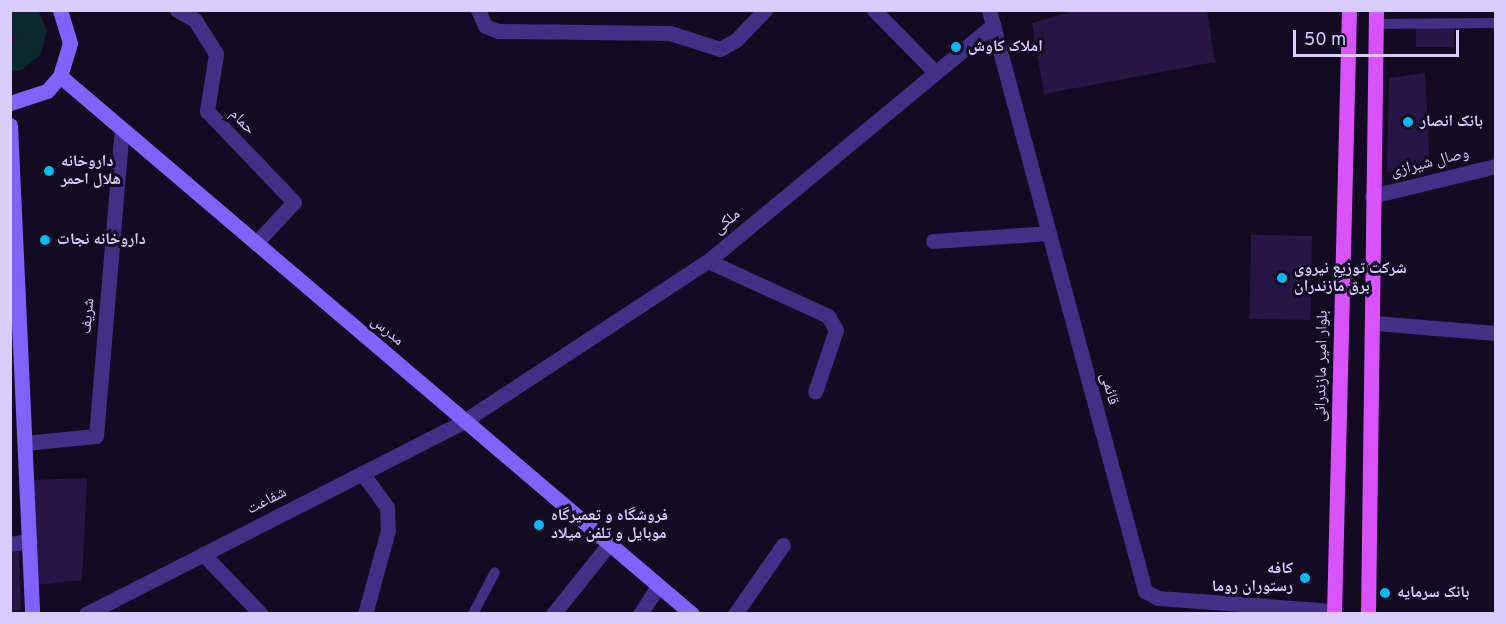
<!DOCTYPE html>
<html>
<head>
<meta charset="utf-8">
<style>
  body { margin:0 }
  #map { position:relative; width:1506px; height:624px; overflow:hidden; background:#120b22; font-family:Overpass,"Noto Naskh Arabic",sans-serif }
  div>[style] { position:absolute }
  [style*='--x'] { left:calc(var(--x)*1px); top:calc(var(--y)*1px); width:calc(var(--w)*1px); rotate:calc(var(--a)*1deg) }
  .green>* { inset:0; background:#0d292d }
  .building>* { inset:0; background:#261545; transform-origin:0 0 }
  .lane>* { height:10px; margin:-5px; padding:0 5px; transform-origin:5px; border-radius:5px; background:#403086 }
  .street>* { height:15px; margin:-7.5px; padding:0 7.5px; transform-origin:7.5px; border-radius:7.5px; background:#403086 }
  .secondary>* { height:15px; margin:-7.5px; padding:0 7.5px; transform-origin:7.5px; border-radius:7.5px; background:#7e63ff }
  .primary>* { height:15px; margin:-7.5px; padding:0 7.5px; transform-origin:7.5px; border-radius:7.5px; background:#d853ff }
  .dots>* { width:16px; height:16px; translate:-50% -50%; box-sizing:border-box; border:3px solid #120b22; border-radius:50% }
  span { translate:-50% -50%; white-space:nowrap; text-align:center; line-height:1.15; -webkit-text-stroke:6px #120b22; paint-order:stroke }
  .poi-label { font-size:16px; color:#d9ccff; font-weight:700 }
  .left { translate:0 -50%; text-align:left }
  .right { translate:-100% -50%; text-align:right }
  .street-label { font-size:16px; color:#d9ccff }
  .frame { position:absolute; inset:0; border:12px solid #d9ccff; pointer-events:none }
  .scale { position:absolute; left:1293px; top:30px; width:166px; height:27px; box-sizing:border-box; border:3px solid #d9ccff; border-top:0; padding-left:8px; font-size:18px; line-height:21px; white-space:nowrap; color:#d9ccff; -webkit-text-stroke:4px #120b22; paint-order:stroke }
</style>
</head>
<body>
<div id="map">
  <div class="green">
    <div style="clip-path:polygon(11px 11px,38px 11px,47px 30px,41px 54px,22px 70px,11px 72px)"></div>
  </div>
  <div class="building">
    <div style="clip-path:polygon(1076px 10px,1207px 10px,1215px 62px,1044px 94px,1032px 23px)"></div>
    <div style="left:1454px;top:24px;width:23px;height:38px;rotate:90deg"></div>
    <div style="clip-path:polygon(10px 30px,18px 38px,10px 48px)"></div>
    <div style="clip-path:polygon(1425px 73px,1430px 167px,1387px 172px,1389px 78px)"></div>
    <div style="left:1251px;top:235px;width:61px;height:84px;rotate:1deg"></div>
    <div style="clip-path:polygon(87px 478px,82px 580px,37px 585px,33px 480px)"></div>
    <div style="clip-path:polygon(19px 551px,21px 610px,10px 612px,10px 552px)"></div>
  </div>
  <div class="lane">
    <div style="--x:1376;--y:24;--w:120;--a:-0.5"></div>
    <div style="--x:473;--y:614;--w:47;--a:-62.4"></div>
  </div>
  <div class="street">
    <div style="--x:177;--y:10;--w:21;--a:29"></div>
    <div style="--x:195;--y:20;--w:40;--a:58"></div>
    <div style="--x:216;--y:54;--w:58;--a:99"></div>
    <div style="--x:207;--y:111;--w:126;--a:46.3"></div>
    <div style="--x:294;--y:202;--w:56;--a:132.8"></div>
    <div style="--x:478;--y:10;--w:17;--a:66"></div>
    <div style="--x:485;--y:26;--w:14;--a:21"></div>
    <div style="--x:498;--y:31;--w:172;--a:0.7"></div>
    <div style="--x:670;--y:33;--w:52;--a:17.7"></div>
    <div style="--x:720;--y:49;--w:18;--a:-29"></div>
    <div style="--x:736;--y:40;--w:42;--a:-46"></div>
    <div style="--x:874;--y:10;--w:87;--a:45.5"></div>
    <div style="--x:989;--y:10;--w:602;--a:74.97"></div>
    <div style="--x:1145;--y:591;--w:15;--a:28"></div>
    <div style="--x:1158;--y:598;--w:176;--a:4.2"></div>
    <div style="--x:1372;--y:196;--w:128;--a:-13.6"></div>
    <div style="--x:933;--y:241;--w:116;--a:-3.9"></div>
    <div style="--x:708;--y:261;--w:132;--a:24.6"></div>
    <div style="--x:828;--y:316;--w:16;--a:60"></div>
    <div style="--x:836;--y:330;--w:65;--a:108.7"></div>
    <div style="--x:1375;--y:323;--w:121;--a:4.7"></div>
    <div style="--x:25;--y:443;--w:71;--a:-5.6"></div>
    <div style="--x:96;--y:436;--w:308;--a:-85.2"></div>
    <div style="--x:362;--y:473;--w:42;--a:53.7"></div>
    <div style="--x:387;--y:507;--w:23;--a:88"></div>
    <div style="--x:388;--y:530;--w:87;--a:105.3"></div>
    <div style="--x:10;--y:544;--w:20;--a:-9"></div>
    <div style="--x:203;--y:554;--w:83;--a:46"></div>
    <div style="--x:86;--y:614;--w:424;--a:-27"></div>
    <div style="--x:464;--y:421;--w:292;--a:-33.3"></div>
    <div style="--x:708;--y:261;--w:370;--a:-39.6"></div>
    <div style="--x:553;--y:614;--w:90;--a:-51.3"></div>
    <div style="--x:640;--y:614;--w:33;--a:-57"></div>
    <div style="--x:735;--y:614;--w:84;--a:-55.2"></div>
  </div>
  <div class="secondary">
    <div style="--x:60;--y:76;--w:830;--a:40.41"></div>
    <div style="--x:10;--y:103;--w:39;--a:-18"></div>
    <div style="--x:47;--y:91;--w:20;--a:-49"></div>
    <div style="--x:60;--y:76;--w:34;--a:-73"></div>
    <div style="--x:70;--y:43;--w:34;--a:-107"></div>
    <div style="--x:10;--y:125;--w:489;--a:87.4"></div>
  </div>
  <div class="primary">
    <div style="--x:1334;--y:614;--w:604;--a:-88.58"></div>
    <div style="--x:1368;--y:614;--w:604;--a:-89.24"></div>
  </div>
  <div class="dots">
    <div style="left:956px;top:47px;background:#00b9f7"></div>
    <div style="left:1408px;top:122px;background:#00b9f7"></div>
    <div style="left:49px;top:171px;background:#00b9f7"></div>
    <div style="left:45px;top:240px;background:#00b9f7"></div>
    <div style="left:1282px;top:278px;background:#00b9f7"></div>
    <div style="left:539px;top:525px;background:#00b9f7"></div>
    <div style="left:1305px;top:578px;background:#00b9f7"></div>
    <div style="left:1385px;top:593px;background:#00b9f7"></div>
  </div>
  <div class="poi-label">
    <span class="left" style="left:968px;top:47px">املاک کاوش</span>
    <span class="left" style="left:1420px;top:122px">بانک انصار</span>
    <span class="left" style="left:61px;top:171px">داروخانه<br>هلال احمر</span>
    <span class="left" style="left:57px;top:240px">داروخانه نجات</span>
    <span class="left" style="left:1294px;top:278px">شرکت توزیع نیروی<br>برق مازندران</span>
    <span class="left" style="left:551px;top:525px">فروشگاه و تعمیرگاه<br>موبایل و تلفن میلاد</span>
    <span class="right" style="left:1293px;top:578px">کافه<br>رستوران روما</span>
    <span class="left" style="left:1397px;top:593px">بانک سرمایه</span>
  </div>
  <div class="street-label">
    <span style="left:242px;top:122px;rotate:46deg">حمام</span>
    <span style="left:1430px;top:163px;rotate:-14deg">وصال شیرازی</span>
    <span style="left:727px;top:222px;rotate:-40deg">ملکی</span>
    <span style="left:88px;top:316px;rotate:-85deg">شریف</span>
    <span style="left:387px;top:331px;rotate:40deg">مدرس</span>
    <span style="left:1322px;top:366px;rotate:-89deg">بلوار امیر مازندرانی</span>
    <span style="left:1109px;top:389px;rotate:75deg">قائمی</span>
    <span style="left:267px;top:501px;rotate:-27deg">شفاعت</span>
  </div>
  <div class="frame"></div>
  <div class="scale">50 m</div>
</div>
</body>
</html>
